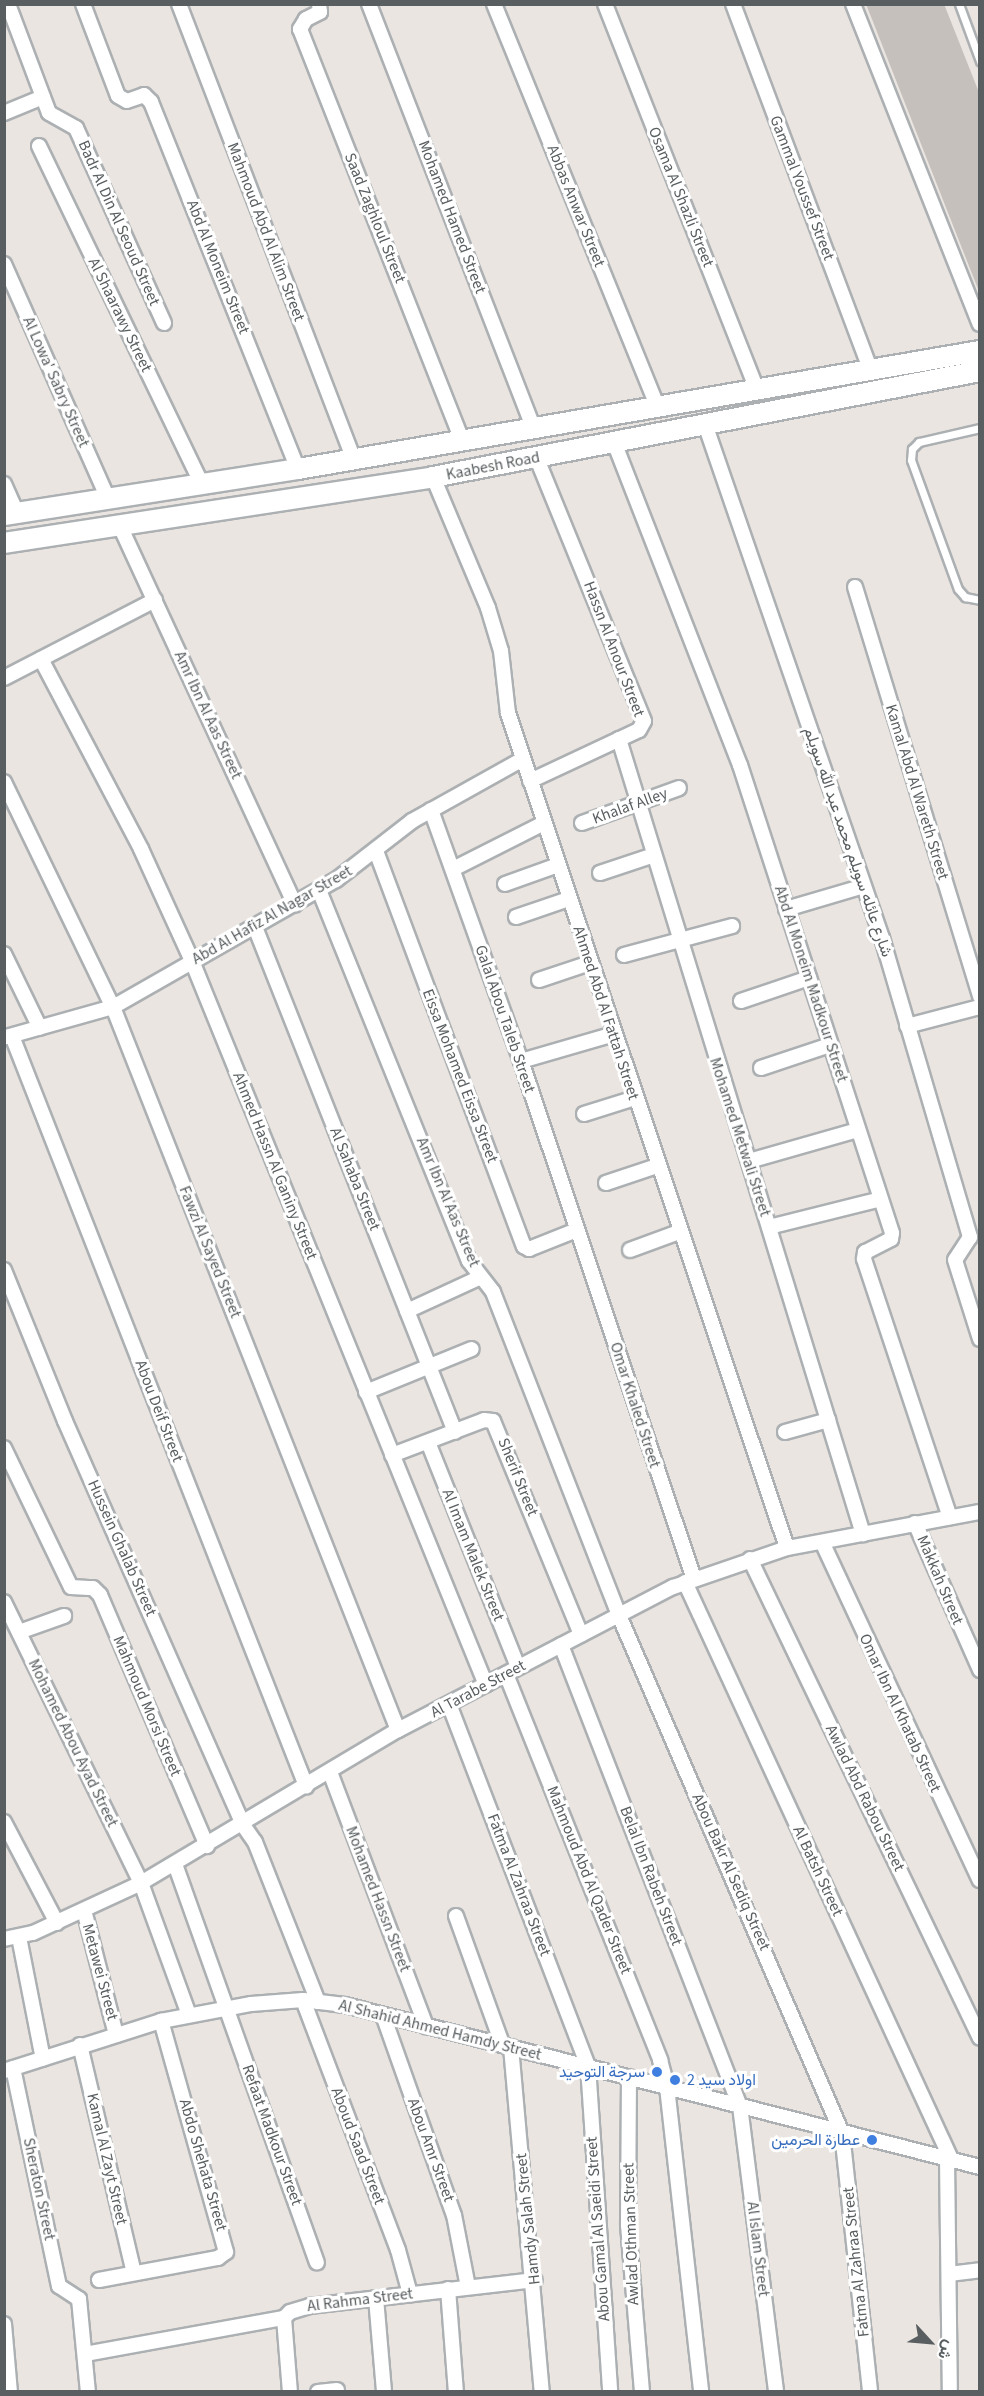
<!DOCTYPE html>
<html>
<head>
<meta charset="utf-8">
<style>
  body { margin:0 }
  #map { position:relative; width:984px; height:2396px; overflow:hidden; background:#eae5e0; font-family:"Source Sans 3",Vazirmatn,sans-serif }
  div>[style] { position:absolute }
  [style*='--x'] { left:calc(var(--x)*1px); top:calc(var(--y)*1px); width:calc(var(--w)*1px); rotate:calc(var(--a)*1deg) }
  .building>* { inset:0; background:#c6c0bd }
  .roads { filter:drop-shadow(2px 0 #acb0b2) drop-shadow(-2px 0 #acb0b2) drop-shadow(0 2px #acb0b2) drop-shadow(0 -2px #acb0b2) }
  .lane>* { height:7px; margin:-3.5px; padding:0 3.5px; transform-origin:3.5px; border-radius:3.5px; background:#fff }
  .street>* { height:14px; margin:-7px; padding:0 7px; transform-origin:7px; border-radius:7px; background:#fff }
  .secondary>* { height:20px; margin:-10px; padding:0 10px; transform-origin:10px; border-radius:10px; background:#fff }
  .dots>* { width:16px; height:16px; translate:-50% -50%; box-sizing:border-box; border:3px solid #fff; border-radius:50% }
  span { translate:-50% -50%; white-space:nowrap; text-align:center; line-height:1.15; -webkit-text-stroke:6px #fff; paint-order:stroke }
  .street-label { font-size:16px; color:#595e60 }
  .shop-label { font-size:16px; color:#366cbe }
  .right { translate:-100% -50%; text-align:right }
  .left { translate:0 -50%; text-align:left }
  .frame { position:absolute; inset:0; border:6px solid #595e60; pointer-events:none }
  .north { position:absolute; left:900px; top:2312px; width:60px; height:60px; -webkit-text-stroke:4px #fff; paint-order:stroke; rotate:116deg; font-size:16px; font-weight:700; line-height:24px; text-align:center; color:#595e60 }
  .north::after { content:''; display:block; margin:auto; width:21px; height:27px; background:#595e60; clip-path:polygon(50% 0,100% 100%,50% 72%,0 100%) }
</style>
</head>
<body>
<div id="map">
  <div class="building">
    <div style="clip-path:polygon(866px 4px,944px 4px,980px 95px,980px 294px)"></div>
  </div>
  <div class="roads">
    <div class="lane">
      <div style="--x:959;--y:4;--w:61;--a:69.8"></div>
      <div style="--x:980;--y:428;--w:63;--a:167.1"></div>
      <div style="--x:919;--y:442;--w:10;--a:135"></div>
      <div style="--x:912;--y:449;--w:11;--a:95"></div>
      <div style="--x:911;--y:460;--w:137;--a:70"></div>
      <div style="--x:958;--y:589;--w:11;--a:49"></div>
      <div style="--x:965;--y:597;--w:15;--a:11"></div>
    </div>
    <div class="street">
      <div style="--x:8;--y:4;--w:116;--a:69.4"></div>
      <div style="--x:49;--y:113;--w:31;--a:29"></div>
      <div style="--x:76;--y:128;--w:214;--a:65.7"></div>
      <div style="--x:83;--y:4;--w:98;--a:69.2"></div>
      <div style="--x:118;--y:96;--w:10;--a:29"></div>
      <div style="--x:127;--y:101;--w:18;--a:-19"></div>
      <div style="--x:144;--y:95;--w:10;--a:45"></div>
      <div style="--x:151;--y:102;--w:395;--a:68.2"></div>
      <div style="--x:179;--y:4;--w:487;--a:69"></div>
      <div style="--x:319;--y:4;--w:8;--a:83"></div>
      <div style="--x:320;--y:12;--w:16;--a:153"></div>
      <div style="--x:306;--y:19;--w:12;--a:121"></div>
      <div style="--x:300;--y:29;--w:443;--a:68.5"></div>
      <div style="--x:369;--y:4;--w:456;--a:68.8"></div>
      <div style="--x:494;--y:4;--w:435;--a:67.9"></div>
      <div style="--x:605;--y:4;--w:415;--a:68.5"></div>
      <div style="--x:733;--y:4;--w:392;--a:69.4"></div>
      <div style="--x:853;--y:4;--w:344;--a:68.4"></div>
      <div style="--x:4;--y:113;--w:42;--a:-22.3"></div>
      <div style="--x:39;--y:146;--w:376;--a:64.3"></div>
      <div style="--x:4;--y:264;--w:257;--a:66.1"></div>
      <div style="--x:705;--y:424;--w:544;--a:71"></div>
      <div style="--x:882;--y:938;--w:312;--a:73.6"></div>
      <div style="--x:970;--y:1237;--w:27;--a:123"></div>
      <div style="--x:955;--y:1260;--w:83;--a:72.4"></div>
      <div style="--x:614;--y:442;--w:347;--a:68.7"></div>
      <div style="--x:740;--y:765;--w:492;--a:72"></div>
      <div style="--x:892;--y:1233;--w:6;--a:99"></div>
      <div style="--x:891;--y:1239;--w:29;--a:153"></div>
      <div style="--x:865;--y:1252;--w:7;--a:98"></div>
      <div style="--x:864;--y:1259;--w:272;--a:71.6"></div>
      <div style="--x:433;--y:477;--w:142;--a:67.2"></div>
      <div style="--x:488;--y:608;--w:45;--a:73.2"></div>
      <div style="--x:501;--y:651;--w:62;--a:83.6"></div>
      <div style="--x:508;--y:713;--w:880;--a:71.52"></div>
      <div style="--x:4;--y:484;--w:32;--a:66"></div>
      <div style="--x:120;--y:526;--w:417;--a:65.2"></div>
      <div style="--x:855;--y:587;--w:429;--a:73"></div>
      <div style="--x:41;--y:659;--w:215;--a:62.2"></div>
      <div style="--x:141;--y:849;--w:123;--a:65.5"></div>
      <div style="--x:192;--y:961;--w:781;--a:67.9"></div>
      <div style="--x:4;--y:678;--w:170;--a:-27.3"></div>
      <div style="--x:619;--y:739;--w:832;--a:72.94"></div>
      <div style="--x:530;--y:781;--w:120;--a:-25.1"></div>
      <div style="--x:639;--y:730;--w:10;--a:-61"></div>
      <div style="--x:644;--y:721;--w:285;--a:-112.2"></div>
      <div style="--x:4;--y:782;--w:250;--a:64.2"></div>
      <div style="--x:113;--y:1007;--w:777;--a:68.49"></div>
      <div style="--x:431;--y:810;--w:267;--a:70.3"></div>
      <div style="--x:521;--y:1061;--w:546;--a:71.53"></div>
      <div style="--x:582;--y:823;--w:103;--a:-19.8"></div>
      <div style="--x:376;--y:851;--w:422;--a:69.5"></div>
      <div style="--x:524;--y:1246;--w:6;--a:31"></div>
      <div style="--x:529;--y:1249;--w:52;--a:-21.6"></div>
      <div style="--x:453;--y:869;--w:102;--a:-26.8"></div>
      <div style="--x:600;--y:873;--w:57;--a:-18.4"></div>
      <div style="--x:505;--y:884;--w:56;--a:-19.7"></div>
      <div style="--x:319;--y:890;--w:400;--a:68"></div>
      <div style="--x:469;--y:1261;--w:39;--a:52"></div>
      <div style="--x:493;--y:1292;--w:344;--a:68.7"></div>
      <div style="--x:618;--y:1613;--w:566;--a:66.7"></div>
      <div style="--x:842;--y:2133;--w:261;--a:83.8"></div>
      <div style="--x:786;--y:909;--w:81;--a:-16.4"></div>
      <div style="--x:516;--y:917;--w:56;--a:-18.8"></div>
      <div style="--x:255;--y:927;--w:543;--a:68.39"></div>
      <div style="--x:4;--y:954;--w:82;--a:64.1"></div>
      <div style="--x:624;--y:955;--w:112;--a:-15"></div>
      <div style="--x:539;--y:980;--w:54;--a:-18.4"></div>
      <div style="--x:741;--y:1001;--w:72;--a:-18.7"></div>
      <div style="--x:907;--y:1026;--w:75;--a:-14.6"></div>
      <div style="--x:12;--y:1036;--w:806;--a:68.59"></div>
      <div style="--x:6;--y:1037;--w:111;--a:-15.7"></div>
      <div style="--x:113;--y:1007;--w:257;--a:-29.7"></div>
      <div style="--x:336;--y:880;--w:96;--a:-37.8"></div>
      <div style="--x:412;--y:821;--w:127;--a:-29.2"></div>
      <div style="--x:521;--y:1061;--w:97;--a:-16.2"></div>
      <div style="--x:761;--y:1068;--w:73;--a:-18.4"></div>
      <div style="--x:584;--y:1114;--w:53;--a:-17.4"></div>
      <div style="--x:749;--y:1161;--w:113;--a:-15.9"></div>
      <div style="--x:606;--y:1183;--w:54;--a:-18.4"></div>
      <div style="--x:769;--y:1227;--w:115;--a:-14"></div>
      <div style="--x:630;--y:1250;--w:52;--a:-20.2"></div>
      <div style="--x:4;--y:1270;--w:163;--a:68"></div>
      <div style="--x:65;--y:1421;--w:441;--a:66.2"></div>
      <div style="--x:243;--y:1825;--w:21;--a:55"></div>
      <div style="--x:255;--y:1842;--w:172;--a:68.5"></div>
      <div style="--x:407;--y:1311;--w:81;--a:-24.7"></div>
      <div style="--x:366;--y:1392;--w:114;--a:-22.1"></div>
      <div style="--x:785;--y:1432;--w:45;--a:-15.6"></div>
      <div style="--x:428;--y:1442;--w:242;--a:68.2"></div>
      <div style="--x:4;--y:1448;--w:154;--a:64.3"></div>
      <div style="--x:71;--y:1587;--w:22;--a:3"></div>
      <div style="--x:93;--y:1588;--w:10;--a:45"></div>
      <div style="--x:100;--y:1595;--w:273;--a:66.9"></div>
      <div style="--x:392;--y:1455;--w:98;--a:-20.8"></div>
      <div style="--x:484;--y:1420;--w:9;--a:6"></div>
      <div style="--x:493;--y:1421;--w:231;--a:67.6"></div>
      <div style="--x:915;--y:1523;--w:161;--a:66.1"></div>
      <div style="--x:823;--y:1544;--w:371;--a:65"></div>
      <div style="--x:750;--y:1559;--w:531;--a:64.35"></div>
      <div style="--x:685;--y:1582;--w:635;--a:65.25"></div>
      <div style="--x:4;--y:1602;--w:313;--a:64"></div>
      <div style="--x:141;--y:1883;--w:140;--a:70"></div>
      <div style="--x:19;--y:1632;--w:48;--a:-19.6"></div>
      <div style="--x:561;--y:1645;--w:495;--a:68.8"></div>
      <div style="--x:740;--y:2106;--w:288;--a:82.8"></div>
      <div style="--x:506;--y:1674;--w:416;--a:68.2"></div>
      <div style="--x:660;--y:2060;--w:28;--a:75"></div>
      <div style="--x:667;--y:2087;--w:307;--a:83.6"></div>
      <div style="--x:449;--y:1704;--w:388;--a:69"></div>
      <div style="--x:588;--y:2066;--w:327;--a:86.1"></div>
      <div style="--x:330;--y:1772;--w:272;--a:69.3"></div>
      <div style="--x:4;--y:1822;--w:114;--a:62.3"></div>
      <div style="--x:175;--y:1864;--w:423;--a:70.4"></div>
      <div style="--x:84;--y:1910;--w:129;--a:75.6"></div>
      <div style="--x:456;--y:1916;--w:136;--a:70.2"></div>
      <div style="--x:19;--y:1937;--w:124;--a:78.9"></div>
      <div style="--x:4;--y:1939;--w:30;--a:-12"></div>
      <div style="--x:33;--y:1933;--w:119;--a:-24.8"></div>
      <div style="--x:141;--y:1883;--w:299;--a:-30.8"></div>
      <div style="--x:398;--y:1730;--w:310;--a:-27.5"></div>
      <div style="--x:673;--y:1587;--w:120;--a:-18.9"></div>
      <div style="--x:787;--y:1548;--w:196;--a:-10.6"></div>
      <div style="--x:303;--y:2000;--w:267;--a:69.2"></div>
      <div style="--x:398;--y:2250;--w:46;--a:74.7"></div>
      <div style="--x:383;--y:2015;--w:212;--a:70.5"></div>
      <div style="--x:454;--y:2215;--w:73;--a:79"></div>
      <div style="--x:80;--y:2045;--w:234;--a:76.7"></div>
      <div style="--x:511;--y:2047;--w:346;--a:84.9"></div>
      <div style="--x:13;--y:2068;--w:223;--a:78.1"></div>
      <div style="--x:59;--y:2286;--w:24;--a:33"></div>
      <div style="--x:79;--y:2299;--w:93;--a:84.5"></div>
      <div style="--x:4;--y:2071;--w:165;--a:-17.7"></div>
      <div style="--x:161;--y:2021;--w:92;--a:-10.7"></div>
      <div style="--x:251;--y:2004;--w:52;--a:-4.4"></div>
      <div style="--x:303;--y:2000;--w:42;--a:6.8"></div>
      <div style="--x:345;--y:2005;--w:655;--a:14.31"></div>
      <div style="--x:629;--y:2077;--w:148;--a:90.4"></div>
      <div style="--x:628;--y:2225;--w:168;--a:85.2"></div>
      <div style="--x:947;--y:2158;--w:234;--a:89.3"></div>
      <div style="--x:949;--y:2274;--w:31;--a:-7"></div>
      <div style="--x:99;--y:2280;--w:121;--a:-10.5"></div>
      <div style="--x:218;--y:2258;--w:10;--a:-37"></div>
      <div style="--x:226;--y:2252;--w:240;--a:-105.7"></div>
      <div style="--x:448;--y:2289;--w:103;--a:85.6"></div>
      <div style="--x:376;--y:2298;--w:94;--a:85.1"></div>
      <div style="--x:284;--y:2318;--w:74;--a:85.4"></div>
      <div style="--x:4;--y:2324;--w:68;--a:85"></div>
      <div style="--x:85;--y:2354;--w:202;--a:-10.3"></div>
      <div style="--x:284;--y:2318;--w:8;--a:-45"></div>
      <div style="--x:290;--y:2312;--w:21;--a:-17"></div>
      <div style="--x:310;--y:2306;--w:226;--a:-6.6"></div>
      <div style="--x:318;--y:2392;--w:19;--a:-6"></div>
    </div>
    <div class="secondary">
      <div style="--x:4;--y:515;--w:298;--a:-8.9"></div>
      <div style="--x:298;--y:469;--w:692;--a:-9.82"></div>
      <div style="--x:4;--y:543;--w:434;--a:-8.7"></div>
      <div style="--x:433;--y:477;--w:557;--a:-10.97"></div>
    </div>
  </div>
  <div class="dots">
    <div style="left:657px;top:2072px;background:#3f7fe0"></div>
    <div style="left:675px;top:2080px;background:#3f7fe0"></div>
    <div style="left:872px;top:2140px;background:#3f7fe0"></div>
  </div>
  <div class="street-label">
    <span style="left:802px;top:188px;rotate:69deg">Gammal Youssef Street</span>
    <span style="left:681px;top:197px;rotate:68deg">Osama Al Shazli Street</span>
    <span style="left:576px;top:206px;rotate:68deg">Abbas Anwar Street</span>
    <span style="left:452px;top:217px;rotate:69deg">Mohamed Hamed Street</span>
    <span style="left:375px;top:218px;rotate:68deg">Saad Zaghloul Street</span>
    <span style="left:119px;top:223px;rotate:66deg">Badr Al Din Al Seoud Street</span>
    <span style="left:266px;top:232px;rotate:69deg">Mahmoud Abd Al Alim Street</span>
    <span style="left:218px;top:267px;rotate:68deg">Abd Al Moneim Street</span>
    <span style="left:120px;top:315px;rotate:64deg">Al Shaarawy Street</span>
    <span style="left:56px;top:382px;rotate:66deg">Al Lowa' Sabry Street</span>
    <span style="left:493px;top:466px;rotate:-11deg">Kaabesh Road</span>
    <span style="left:614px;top:649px;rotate:69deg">Hassn Al Anour Street</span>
    <span style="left:208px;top:715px;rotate:65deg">Amr Ibn Al Aas Street</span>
    <span style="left:917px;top:792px;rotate:73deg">Kamal Abd Al Wareth Street</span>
    <span style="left:630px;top:806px;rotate:-20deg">Khalaf Alley</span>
    <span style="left:848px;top:842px;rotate:71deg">شارع عائله سويلم محمد عبد الله سويلم</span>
    <span style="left:272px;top:915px;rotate:-30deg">Abd Al Hafiz Al Nagar Street</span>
    <span style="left:811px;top:984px;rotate:72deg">Abd Al Moneim Madkour Street</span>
    <span style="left:606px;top:1013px;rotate:72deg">Ahmed Abd Al Fattah Street</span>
    <span style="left:505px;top:1019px;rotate:71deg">Galal Abou Taleb Street</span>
    <span style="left:460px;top:1076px;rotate:69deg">Eissa Mohamed Eissa Street</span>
    <span style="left:740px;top:1137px;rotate:72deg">Mohamed Metwali Street</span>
    <span style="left:275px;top:1166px;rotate:68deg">Ahmed Hassn Al Ganiny Street</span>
    <span style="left:355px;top:1179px;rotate:68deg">Al Sahaba Street</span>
    <span style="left:448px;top:1202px;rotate:67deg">Amr Ibn Al Aas Street</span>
    <span style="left:210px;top:1252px;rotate:68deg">Fawzi Al Sayed Street</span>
    <span style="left:635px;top:1405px;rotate:72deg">Omar Khaled Street</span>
    <span style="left:159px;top:1411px;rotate:69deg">Abou Deif Street</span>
    <span style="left:518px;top:1477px;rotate:68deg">Sherif Street</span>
    <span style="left:122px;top:1548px;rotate:66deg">Hussein Ghalab Street</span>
    <span style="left:473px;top:1555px;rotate:68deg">Al Imam Malek Street</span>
    <span style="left:940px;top:1580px;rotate:67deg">Makkah Street</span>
    <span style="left:478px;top:1689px;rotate:-28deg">Al Tarabe Street</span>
    <span style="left:147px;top:1706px;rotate:67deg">Mahmoud Morsi Street</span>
    <span style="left:900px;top:1713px;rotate:65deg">Omar Ibn Al Khatab Street</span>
    <span style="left:73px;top:1743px;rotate:64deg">Mohamed Abou Ayad Street</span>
    <span style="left:865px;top:1798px;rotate:64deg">Awlad Abd Rabou Street</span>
    <span style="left:818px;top:1871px;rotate:65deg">Al Batsh Street</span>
    <span style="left:731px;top:1872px;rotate:66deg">Abou Bakr Al Sediq Street</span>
    <span style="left:651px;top:1876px;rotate:69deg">Belal Ibn Rabeh Street</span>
    <span style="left:589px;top:1880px;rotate:68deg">Mahmoud Abd Al Qader Street</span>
    <span style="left:519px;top:1885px;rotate:69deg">Fatma Al Zahraa Street</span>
    <span style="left:378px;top:1899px;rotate:69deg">Mohamed Hassn Street</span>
    <span style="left:100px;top:1972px;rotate:75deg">Metawei Street</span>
    <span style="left:440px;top:2030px;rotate:14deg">Al Shahid Ahmed Hamdy Street</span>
    <span style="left:272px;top:2135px;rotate:70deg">Refaat Madkour Street</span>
    <span style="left:358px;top:2146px;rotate:69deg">Aboud Saad Street</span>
    <span style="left:431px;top:2150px;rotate:70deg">Abou Amr Street</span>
    <span style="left:107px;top:2159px;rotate:77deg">Kamal Al Zayt Street</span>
    <span style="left:203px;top:2165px;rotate:74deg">Abdo Shehata Street</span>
    <span style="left:39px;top:2189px;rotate:78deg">Sheraton Street</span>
    <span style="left:528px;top:2219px;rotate:-96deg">Hamdy Salah Street</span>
    <span style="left:598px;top:2229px;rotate:-94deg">Abou Gamal Al Saeidi Street</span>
    <span style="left:631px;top:2234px;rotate:-92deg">Awlad Othman Street</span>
    <span style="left:758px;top:2249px;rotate:83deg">Al Islam Street</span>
    <span style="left:856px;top:2262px;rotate:-96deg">Fatma Al Zahraa Street</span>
    <span style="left:360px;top:2300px;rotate:-7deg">Al Rahma Street</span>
  </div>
  <div class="shop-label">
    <span class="right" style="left:645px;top:2072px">سرجة التوحيد</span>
    <span class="left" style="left:687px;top:2080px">اولاد سيد 2</span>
    <span class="right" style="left:860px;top:2140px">عطارة الحرمين</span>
  </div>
  <div class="frame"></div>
  <div class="north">ش</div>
</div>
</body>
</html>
